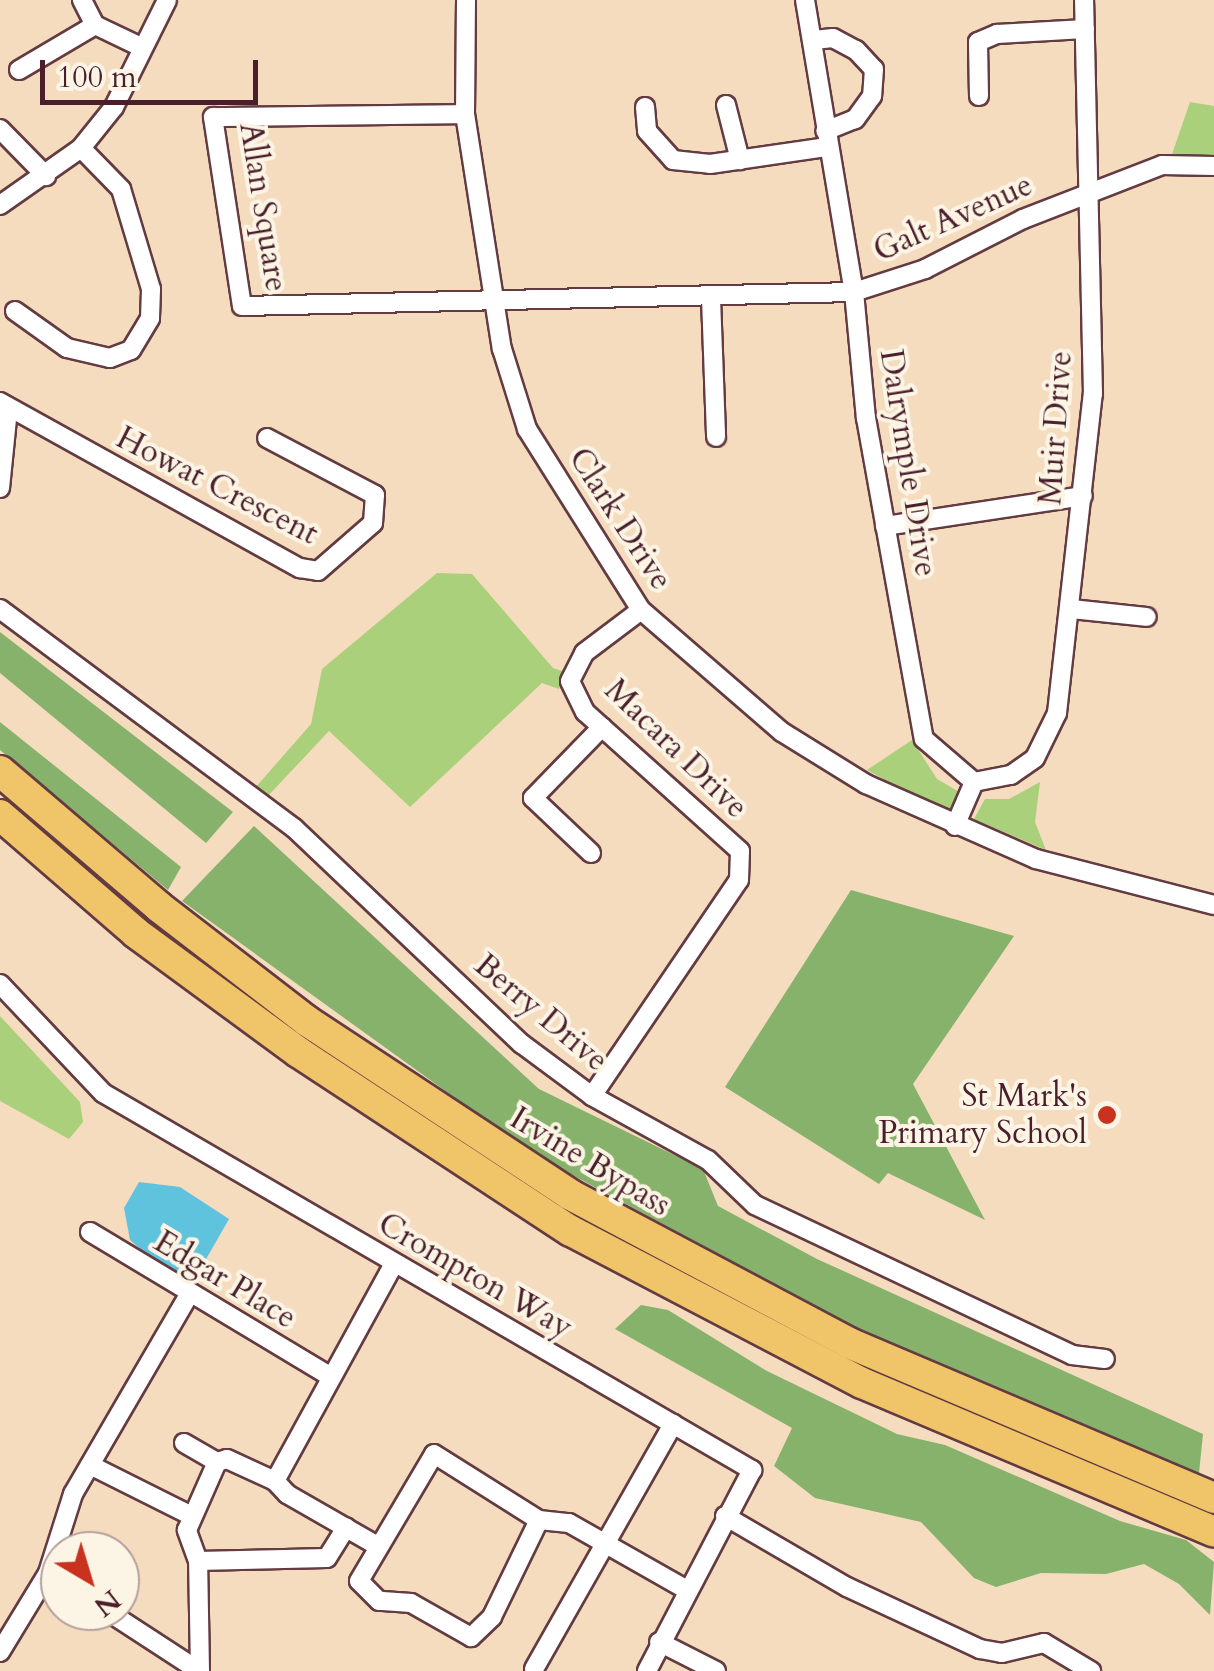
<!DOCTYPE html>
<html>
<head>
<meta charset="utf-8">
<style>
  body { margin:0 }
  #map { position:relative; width:1214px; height:1671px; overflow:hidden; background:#f5dcbf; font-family:Cardo,serif }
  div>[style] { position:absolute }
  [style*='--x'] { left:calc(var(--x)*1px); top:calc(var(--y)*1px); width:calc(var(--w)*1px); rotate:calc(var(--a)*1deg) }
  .green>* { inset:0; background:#aad07b }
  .forest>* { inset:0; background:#87b26b }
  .water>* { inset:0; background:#60c3de }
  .roads { filter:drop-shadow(2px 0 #643b41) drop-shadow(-2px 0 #643b41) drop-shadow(0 2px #643b41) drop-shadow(0 -2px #643b41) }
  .street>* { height:18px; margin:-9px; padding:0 9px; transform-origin:9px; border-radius:9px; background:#fff }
  .highway>* { height:30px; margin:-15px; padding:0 15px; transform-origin:15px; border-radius:15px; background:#f0c469 }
  .dots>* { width:28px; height:28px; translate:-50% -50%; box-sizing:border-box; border:5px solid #fcf5e5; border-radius:50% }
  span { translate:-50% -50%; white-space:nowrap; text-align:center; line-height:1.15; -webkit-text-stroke:8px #fcf5e5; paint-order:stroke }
  .street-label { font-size:32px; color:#4a1f2b }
  .poi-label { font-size:32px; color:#4a1f2b }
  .right { translate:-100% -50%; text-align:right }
  .north { position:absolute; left:40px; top:1531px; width:100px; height:100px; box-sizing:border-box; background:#fcf5e5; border:2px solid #b59f9b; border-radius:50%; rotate:142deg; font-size:28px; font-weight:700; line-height:40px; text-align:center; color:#4a1f2b }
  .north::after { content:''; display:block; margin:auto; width:35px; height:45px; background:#c8321e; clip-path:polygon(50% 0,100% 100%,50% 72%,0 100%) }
  .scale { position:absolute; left:40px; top:60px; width:218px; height:45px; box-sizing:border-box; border:5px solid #4a1f2b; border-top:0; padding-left:12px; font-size:30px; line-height:35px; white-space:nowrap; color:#4a1f2b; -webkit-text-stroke:8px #fcf5e5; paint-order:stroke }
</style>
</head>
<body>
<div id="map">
  <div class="green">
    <div style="clip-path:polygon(1190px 102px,1214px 106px,1214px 159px,1170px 160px)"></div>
    <div style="clip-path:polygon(437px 573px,472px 574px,553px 668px,565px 672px,559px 689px,542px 683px,410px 807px,329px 731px,267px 797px,255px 788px,311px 724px,322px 669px)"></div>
    <div style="clip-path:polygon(912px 740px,937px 779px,961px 793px,959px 807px,947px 814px,867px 770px)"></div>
    <div style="clip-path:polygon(1040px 782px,1035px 822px,1046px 850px,974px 819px,985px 799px,1009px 799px)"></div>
    <div style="clip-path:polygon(0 1016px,80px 1102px,83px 1122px,69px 1139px,0 1101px)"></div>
  </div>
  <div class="forest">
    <div style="clip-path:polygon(0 632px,233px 812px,206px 843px,0 673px)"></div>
    <div style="clip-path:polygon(0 722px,181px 867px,168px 890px,0 750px)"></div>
    <div style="clip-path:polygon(254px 826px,539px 1089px,703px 1169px,718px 1206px,817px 1259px,1203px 1434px,1199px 1473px,1008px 1399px,851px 1326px,530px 1152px,182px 901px)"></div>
    <div style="clip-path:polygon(851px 890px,1014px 936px,913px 1084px,985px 1220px,888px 1173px,879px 1184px,725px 1087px)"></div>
    <div style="clip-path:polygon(641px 1305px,668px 1310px,767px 1371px,897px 1434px,945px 1445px,1120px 1521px,1186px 1540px,1214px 1562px,1210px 1615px,1179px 1584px,1144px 1564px,1106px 1574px,1041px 1573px,996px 1587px,974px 1578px,921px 1522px,815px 1498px,774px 1466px,792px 1428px,615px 1329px)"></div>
  </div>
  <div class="water">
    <div style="clip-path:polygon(139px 1182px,180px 1187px,229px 1219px,197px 1275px,165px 1270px,130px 1240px,124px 1208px)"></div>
  </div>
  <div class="roads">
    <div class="street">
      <div style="--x:82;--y:0;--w:28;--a:63"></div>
      <div style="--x:95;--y:25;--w:53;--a:25.6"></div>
      <div style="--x:466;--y:0;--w:114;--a:90.5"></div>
      <div style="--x:465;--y:114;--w:238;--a:81.1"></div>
      <div style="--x:502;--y:349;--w:84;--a:72.6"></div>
      <div style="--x:527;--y:429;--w:214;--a:57.8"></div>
      <div style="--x:641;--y:610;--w:186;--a:40.9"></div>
      <div style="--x:782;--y:732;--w:99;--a:31.8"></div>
      <div style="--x:866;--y:784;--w:186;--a:23.8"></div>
      <div style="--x:1036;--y:859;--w:184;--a:14.5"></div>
      <div style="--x:805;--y:0;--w:296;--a:80.5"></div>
      <div style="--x:854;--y:292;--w:127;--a:84.6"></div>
      <div style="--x:866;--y:418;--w:326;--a:79.8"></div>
      <div style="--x:924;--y:739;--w:66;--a:40.7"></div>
      <div style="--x:814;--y:40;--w:19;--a:-6"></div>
      <div style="--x:833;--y:38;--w:26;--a:28"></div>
      <div style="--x:856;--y:50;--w:26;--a:47"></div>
      <div style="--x:874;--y:69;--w:27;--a:94"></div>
      <div style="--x:872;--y:96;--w:29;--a:126"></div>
      <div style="--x:855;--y:119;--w:32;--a:158"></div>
      <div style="--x:19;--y:70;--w:88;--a:-30.6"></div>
      <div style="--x:979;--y:96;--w:54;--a:-91.1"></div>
      <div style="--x:978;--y:42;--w:21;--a:-23"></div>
      <div style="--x:997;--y:34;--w:88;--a:-3.3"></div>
      <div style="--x:726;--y:105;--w:57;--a:75.7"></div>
      <div style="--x:645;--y:107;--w:24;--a:85"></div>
      <div style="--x:647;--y:131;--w:39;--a:48"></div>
      <div style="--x:673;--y:160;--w:37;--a:6"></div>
      <div style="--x:710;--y:164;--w:117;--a:-8.3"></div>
      <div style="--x:465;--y:114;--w:252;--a:179.3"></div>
      <div style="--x:213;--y:117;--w:191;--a:81.3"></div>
      <div style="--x:242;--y:306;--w:612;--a:-1.31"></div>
      <div style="--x:854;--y:292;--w:75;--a:-17.9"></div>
      <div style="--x:925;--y:269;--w:110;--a:-27"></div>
      <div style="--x:1023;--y:219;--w:149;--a:-21.2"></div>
      <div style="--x:1162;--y:165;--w:52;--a:1.1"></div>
      <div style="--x:0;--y:129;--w:66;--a:45.6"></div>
      <div style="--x:0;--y:205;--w:99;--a:-35.1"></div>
      <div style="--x:81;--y:148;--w:53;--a:-51.2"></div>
      <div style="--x:114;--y:107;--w:119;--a:-63.6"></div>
      <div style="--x:711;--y:298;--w:139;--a:87.9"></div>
      <div style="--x:15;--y:311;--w:64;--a:35.4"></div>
      <div style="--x:67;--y:348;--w:44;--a:13.1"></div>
      <div style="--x:110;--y:358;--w:22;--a:-21"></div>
      <div style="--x:131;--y:350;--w:37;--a:-59"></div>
      <div style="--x:150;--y:318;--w:29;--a:-88"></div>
      <div style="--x:151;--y:289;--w:104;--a:-106.7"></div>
      <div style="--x:121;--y:189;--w:57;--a:-134.3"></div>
      <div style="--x:0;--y:402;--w:343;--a:29"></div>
      <div style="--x:300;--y:568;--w:18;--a:9"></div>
      <div style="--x:318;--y:571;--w:73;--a:-41.1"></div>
      <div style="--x:373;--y:523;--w:28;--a:-86"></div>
      <div style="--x:375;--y:495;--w:122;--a:-152.2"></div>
      <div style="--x:0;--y:488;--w:79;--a:-84.2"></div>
      <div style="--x:885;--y:526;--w:200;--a:-8.6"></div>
      <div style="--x:0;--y:609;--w:367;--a:36.7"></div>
      <div style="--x:294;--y:828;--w:314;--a:43.5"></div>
      <div style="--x:522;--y:1044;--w:87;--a:36.6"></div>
      <div style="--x:592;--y:1096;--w:132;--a:28.9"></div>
      <div style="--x:708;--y:1160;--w:65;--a:43.8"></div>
      <div style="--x:755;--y:1205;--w:351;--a:25.3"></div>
      <div style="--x:1072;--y:1355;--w:33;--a:7"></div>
      <div style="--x:1071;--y:609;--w:76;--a:6"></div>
      <div style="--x:974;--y:782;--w:38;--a:-11"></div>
      <div style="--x:1011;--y:775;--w:29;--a:-35"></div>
      <div style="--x:1035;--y:758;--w:50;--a:-63.9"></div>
      <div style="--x:1057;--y:713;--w:321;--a:-83.6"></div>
      <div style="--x:1093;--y:394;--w:394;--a:-91.3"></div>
      <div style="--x:955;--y:826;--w:48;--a:-66.6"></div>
      <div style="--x:591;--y:853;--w:80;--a:-136.5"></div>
      <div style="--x:533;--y:798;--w:99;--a:-45.8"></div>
      <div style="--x:0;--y:984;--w:150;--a:46.6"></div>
      <div style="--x:103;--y:1093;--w:751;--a:30.15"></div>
      <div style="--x:752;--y:1470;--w:227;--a:117.6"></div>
      <div style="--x:592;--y:1096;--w:261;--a:-55.8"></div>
      <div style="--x:739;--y:880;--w:29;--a:-88"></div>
      <div style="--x:740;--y:851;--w:208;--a:-138.1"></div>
      <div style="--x:585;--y:712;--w:34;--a:-116"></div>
      <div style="--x:570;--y:681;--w:31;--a:-63"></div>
      <div style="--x:584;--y:653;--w:71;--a:-37"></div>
      <div style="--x:90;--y:1232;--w:281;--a:31"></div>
      <div style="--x:184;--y:1443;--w:38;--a:30"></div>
      <div style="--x:217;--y:1462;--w:10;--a:-17"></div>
      <div style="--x:227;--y:1459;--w:53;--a:24.6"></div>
      <div style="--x:275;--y:1481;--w:18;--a:47"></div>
      <div style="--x:287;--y:1494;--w:103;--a:29.8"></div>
      <div style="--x:90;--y:1465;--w:114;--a:26.6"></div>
      <div style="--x:275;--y:1481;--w:247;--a:-61.3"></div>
      <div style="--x:725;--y:1516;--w:141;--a:30.2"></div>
      <div style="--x:847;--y:1587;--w:147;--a:25"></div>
      <div style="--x:980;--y:1649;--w:22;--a:10"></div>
      <div style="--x:1002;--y:1653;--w:43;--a:-13.4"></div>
      <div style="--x:1044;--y:1643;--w:55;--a:30.8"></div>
      <div style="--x:539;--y:1520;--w:108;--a:115.9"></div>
      <div style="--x:492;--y:1617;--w:29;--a:136"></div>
      <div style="--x:471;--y:1637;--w:69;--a:-150.5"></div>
      <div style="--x:411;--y:1603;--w:32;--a:-176"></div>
      <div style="--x:379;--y:1601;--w:28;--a:-135"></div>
      <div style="--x:359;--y:1581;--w:147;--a:-59.4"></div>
      <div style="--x:434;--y:1454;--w:124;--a:32.2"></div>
      <div style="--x:539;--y:1520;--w:30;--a:6"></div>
      <div style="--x:569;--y:1523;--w:136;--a:29.6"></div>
      <div style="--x:198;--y:1561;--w:129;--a:-1.3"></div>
      <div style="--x:327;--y:1558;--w:36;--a:-58"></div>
      <div style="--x:107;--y:1611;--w:110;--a:33.1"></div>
      <div style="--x:659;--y:1642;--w:64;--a:27"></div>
      <div style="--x:0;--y:1652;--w:92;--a:-58.7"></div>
      <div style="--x:48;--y:1573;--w:83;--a:-72.4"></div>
      <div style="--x:73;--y:1494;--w:230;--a:-59.8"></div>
      <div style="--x:534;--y:1669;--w:282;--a:-60.4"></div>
      <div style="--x:200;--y:1671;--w:110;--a:-91"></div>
      <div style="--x:198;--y:1561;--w:33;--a:-110"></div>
      <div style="--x:187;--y:1530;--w:74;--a:-66.2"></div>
    </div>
    <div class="highway">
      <div style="--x:0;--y:771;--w:209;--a:40.5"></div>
      <div style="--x:159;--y:907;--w:187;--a:37.6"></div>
      <div style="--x:307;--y:1021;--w:314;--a:33.4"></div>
      <div style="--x:569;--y:1194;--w:317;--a:28"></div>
      <div style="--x:849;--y:1343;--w:397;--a:23"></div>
      <div style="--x:0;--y:815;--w:180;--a:40.9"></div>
      <div style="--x:136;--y:933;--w:201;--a:36.3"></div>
      <div style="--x:298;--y:1052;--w:326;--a:33.3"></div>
      <div style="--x:571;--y:1231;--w:328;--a:27.6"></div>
      <div style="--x:862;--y:1383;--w:382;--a:22.9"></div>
    </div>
  </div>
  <div class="dots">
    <div style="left:1107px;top:1115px;background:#c8321e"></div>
  </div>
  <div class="street-label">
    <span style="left:263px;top:207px;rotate:81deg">Allan Square</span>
    <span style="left:953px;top:218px;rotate:-24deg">Galt Avenue</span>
    <span style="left:1056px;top:428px;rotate:-86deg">Muir Drive</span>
    <span style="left:908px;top:463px;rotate:81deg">Dalrymple Drive</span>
    <span style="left:217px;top:486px;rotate:27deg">Howat Crescent</span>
    <span style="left:620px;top:519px;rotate:57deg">Clark Drive</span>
    <span style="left:676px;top:749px;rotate:44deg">Macara Drive</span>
    <span style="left:541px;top:1013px;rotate:40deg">Berry Drive</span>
    <span style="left:590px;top:1162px;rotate:31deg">Irvine Bypass</span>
    <span style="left:475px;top:1276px;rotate:30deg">Crompton Way</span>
    <span style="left:225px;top:1280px;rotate:31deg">Edgar Place</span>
  </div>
  <div class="poi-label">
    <span class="right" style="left:1087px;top:1115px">St Mark's<br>Primary School</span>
  </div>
  <div class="north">N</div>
  <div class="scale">100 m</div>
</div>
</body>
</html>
